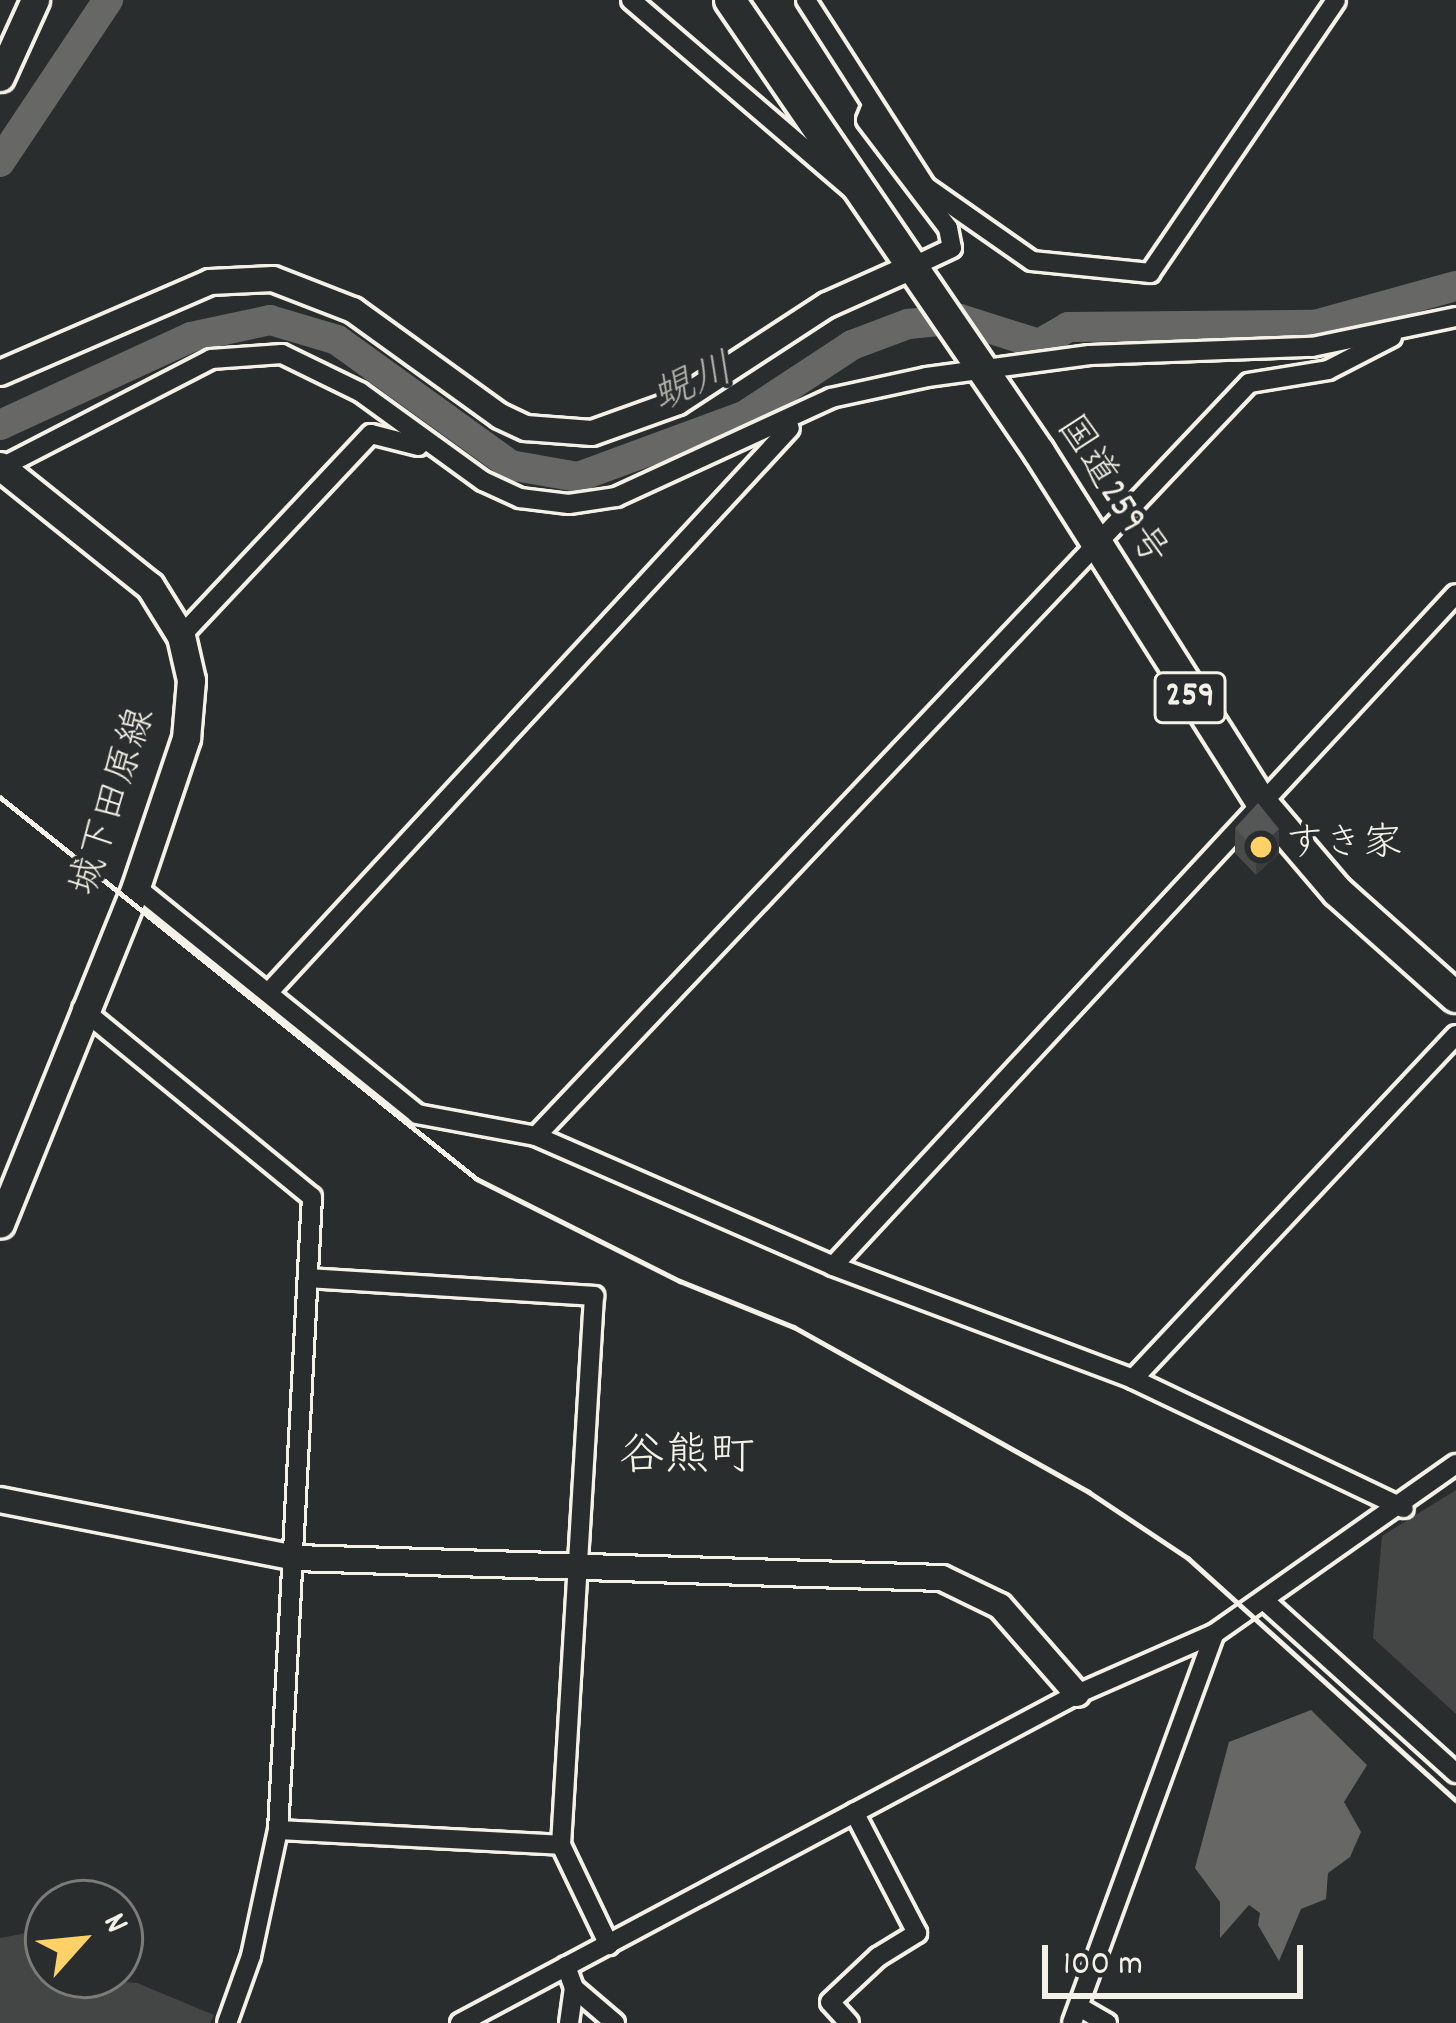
<!DOCTYPE html>
<html>
<head>
<meta charset="utf-8">
<style>
  body { margin:0 }
  #map { position:relative; width:1456px; height:2023px; overflow:hidden; background:#2a2d2e; font-family:Dekko,"Klee One",sans-serif }
  div>[style] { position:absolute }
  [style*='--x'] { left:calc(var(--x)*1px); top:calc(var(--y)*1px); width:calc(var(--w)*1px); rotate:calc(var(--a)*1deg) }
  .green>* { inset:0; background:#444645 }
  .water>* { inset:0; background:#676866 }
  .river>* { height:30px; margin:-15px; padding:0 15px; transform-origin:15px; border-radius:15px; background:#676866 }
  .roads { filter:drop-shadow(3px 0 #f4f1e8) drop-shadow(-3px 0 #f4f1e8) drop-shadow(0 3px #f4f1e8) drop-shadow(0 -3px #f4f1e8) }
  .minor>* { height:18px; margin:-9px; padding:0 9px; transform-origin:9px; border-radius:9px; background:#2a2d2e }
  .tertiary>* { height:24px; margin:-12px; padding:0 12px; transform-origin:12px; border-radius:12px; background:#2a2d2e }
  .secondary>* { height:27px; margin:-13.5px; padding:0 13.5px; transform-origin:13.5px; border-radius:13.5px; background:#2a2d2e }
  .trunk>* { height:30px; margin:-15px; padding:0 15px; transform-origin:15px; border-radius:15px; background:#2a2d2e }
  .rail>* { height:4.5px; margin:-2.25px; padding:0 2.25px; transform-origin:2.25px; border-radius:2.25px; background:#f4f1e8 }
  .wall>* { inset:0; background:#494b4a }
  .shaded-wall>* { inset:0; background:#3c3d3c }
  .building>* { inset:0; background:#555756 }
  .dots>* { width:33px; height:33px; translate:-50% -50%; box-sizing:border-box; border:6px solid #2a2d2e; border-radius:50% }
  span { translate:-50% -50%; white-space:nowrap; text-align:center; line-height:1.15; -webkit-text-stroke:9px #2a2d2e; paint-order:stroke }
  .shield-label span { padding:3px 9px; background:#2a2d2e; border:3px solid; border-radius:9px; -webkit-text-stroke-width:0 }
  .shield-label { font-size:36px; color:#f4f1e8; font-weight:700 }
  .street-label { font-size:39px; color:#f4f1e8 }
  .poi-label { font-size:39px; color:#f4f1e8 }
  .left { translate:0 -50%; text-align:left }
  .water-label { font-size:42px; color:#b5b3ae; font-style:italic }
  .quarter-label { font-size:45px; color:#f4f1e8 }
  .north { position:absolute; left:24px; top:1879px; width:120px; height:120px; box-sizing:border-box; background:#2a2d2e; border:3px solid #7b7b78; border-radius:50%; rotate:63deg; font-size:33px; font-weight:700; line-height:48px; text-align:center; color:#f4f1e8 }
  .north::after { content:''; display:block; margin:auto; width:42px; height:54px; background:#ffd166; clip-path:polygon(50% 0,100% 100%,50% 72%,0 100%) }
  .scale { position:absolute; left:1042px; top:1945px; width:261px; height:54px; box-sizing:border-box; border:6px solid #f4f1e8; border-top:0; padding-left:15px; font-size:36px; line-height:42px; white-space:nowrap; color:#f4f1e8; -webkit-text-stroke:9px #2a2d2e; paint-order:stroke }
</style>
</head>
<body>
<div id="map">
  <div class="green">
    <div style="clip-path:polygon(1456px 1490px,1456px 1714px,1373px 1638px,1382px 1536px)"></div>
    <div style="clip-path:polygon(48px 1929px,48px 1975px,137px 1983px,214px 2015px,210px 2023px,0 2023px,0 1938px)"></div>
  </div>
  <div class="water">
    <div style="clip-path:polygon(1311px 1710px,1367px 1765px,1344px 1802px,1361px 1832px,1350px 1857px,1328px 1873px,1326px 1899px,1301px 1909px,1279px 1961px,1258px 1925px,1260px 1913px,1249px 1905px,1220px 1938px,1220px 1902px,1195px 1868px,1229px 1742px)"></div>
  </div>
  <div class="river">
    <div style="--x:0;--y:162;--w:195;--a:-56.3"></div>
    <div style="--x:0;--y:425;--w:210;--a:-24.7"></div>
    <div style="--x:191;--y:337;--w:81;--a:-12.1"></div>
    <div style="--x:270;--y:320;--w:70;--a:16.6"></div>
    <div style="--x:337;--y:340;--w:213;--a:35.8"></div>
    <div style="--x:510;--y:465;--w:69;--a:10"></div>
    <div style="--x:578;--y:477;--w:177;--a:-20.2"></div>
    <div style="--x:744;--y:416;--w:129;--a:-33.3"></div>
    <div style="--x:852;--y:345;--w:60;--a:-20.6"></div>
    <div style="--x:908;--y:324;--w:52;--a:-5.5"></div>
    <div style="--x:960;--y:319;--w:83;--a:17.6"></div>
    <div style="--x:1039;--y:344;--w:34;--a:-30"></div>
    <div style="--x:1068;--y:327;--w:247;--a:-0.5"></div>
    <div style="--x:1315;--y:325;--w:146;--a:-15.5"></div>
  </div>
  <div class="roads">
    <div class="minor">
      <div style="--x:631;--y:0;--w:292;--a:40.6"></div>
      <div style="--x:806;--y:0;--w:222;--a:57.3"></div>
      <div style="--x:926;--y:187;--w:129;--a:34.9"></div>
      <div style="--x:1032;--y:261;--w:119;--a:5.8"></div>
      <div style="--x:1150;--y:273;--w:330;--a:-55.7"></div>
      <div style="--x:872;--y:105;--w:16;--a:112"></div>
      <div style="--x:866;--y:120;--w:136;--a:52.8"></div>
      <div style="--x:948;--y:228;--w:20;--a:79"></div>
      <div style="--x:952;--y:248;--w:44;--a:154.6"></div>
      <div style="--x:2;--y:467;--w:235;--a:-27.3"></div>
      <div style="--x:211;--y:359;--w:71;--a:-4"></div>
      <div style="--x:282;--y:354;--w:87;--a:26"></div>
      <div style="--x:360;--y:392;--w:152;--a:35.9"></div>
      <div style="--x:483;--y:481;--w:41;--a:24.7"></div>
      <div style="--x:520;--y:498;--w:49;--a:7"></div>
      <div style="--x:569;--y:504;--w:48;--a:-8.5"></div>
      <div style="--x:616;--y:497;--w:237;--a:-24.7"></div>
      <div style="--x:831;--y:398;--w:98;--a:-12.3"></div>
      <div style="--x:927;--y:377;--w:164;--a:-7.7"></div>
      <div style="--x:1090;--y:355;--w:222;--a:-2.1"></div>
      <div style="--x:1312;--y:347;--w:147;--a:-11.8"></div>
      <div style="--x:181;--y:636;--w:277;--a:-46.8"></div>
      <div style="--x:371;--y:434;--w:49;--a:14.3"></div>
      <div style="--x:136;--y:887;--w:361;--a:38.9"></div>
      <div style="--x:417;--y:1114;--w:121;--a:10.5"></div>
      <div style="--x:536;--y:1136;--w:324;--a:23.6"></div>
      <div style="--x:833;--y:1266;--w:321;--a:20.6"></div>
      <div style="--x:1133;--y:1379;--w:300;--a:25.5"></div>
      <div style="--x:268;--y:993;--w:769;--a:-47.27"></div>
      <div style="--x:82;--y:1009;--w:297;--a:39.3"></div>
      <div style="--x:312;--y:1197;--w:634;--a:93.07"></div>
      <div style="--x:278;--y:1830;--w:129;--a:102.1"></div>
      <div style="--x:251;--y:1956;--w:71;--a:109.7"></div>
      <div style="--x:536;--y:1136;--w:1037;--a:-46.56"></div>
      <div style="--x:1249;--y:383;--w:80;--a:-9.3"></div>
      <div style="--x:1328;--y:370;--w:72;--a:-27.3"></div>
      <div style="--x:833;--y:1266;--w:916;--a:-47.17"></div>
      <div style="--x:308;--y:1278;--w:287;--a:3.6"></div>
      <div style="--x:594;--y:1296;--w:550;--a:93.44"></div>
      <div style="--x:561;--y:1845;--w:111;--a:64.4"></div>
      <div style="--x:1133;--y:1379;--w:472;--a:-46.8"></div>
      <div style="--x:1266;--y:1602;--w:256;--a:42"></div>
      <div style="--x:278;--y:1830;--w:283;--a:3"></div>
      <div style="--x:566;--y:1966;--w:23;--a:70"></div>
      <div style="--x:574;--y:1988;--w:54;--a:40.5"></div>
      <div style="--x:1081;--y:2008;--w:30;--a:30"></div>
      <div style="--x:460;--y:2023;--w:699;--a:-28.07"></div>
      <div style="--x:1077;--y:1694;--w:150;--a:-23.7"></div>
      <div style="--x:1214;--y:1634;--w:296;--a:-35.1"></div>
      <div style="--x:569;--y:2023;--w:35;--a:-82"></div>
      <div style="--x:849;--y:2023;--w:28;--a:-132"></div>
      <div style="--x:830;--y:2002;--w:66;--a:-43.2"></div>
      <div style="--x:878;--y:1957;--w:46;--a:-31.6"></div>
      <div style="--x:917;--y:1933;--w:136;--a:-117.5"></div>
      <div style="--x:1072;--y:2023;--w:414;--a:-69.9"></div>
    </div>
    <div class="tertiary">
      <div style="--x:0;--y:373;--w:229;--a:-23.4"></div>
      <div style="--x:210;--y:282;--w:63;--a:-2.7"></div>
      <div style="--x:273;--y:279;--w:86;--a:21.2"></div>
      <div style="--x:353;--y:310;--w:181;--a:35.8"></div>
      <div style="--x:500;--y:416;--w:29;--a:25"></div>
      <div style="--x:526;--y:428;--w:66;--a:4.3"></div>
      <div style="--x:592;--y:433;--w:91;--a:-19.8"></div>
      <div style="--x:678;--y:402;--w:178;--a:-33.1"></div>
      <div style="--x:827;--y:305;--w:93;--a:-24.1"></div>
      <div style="--x:0;--y:1500;--w:301;--a:11.1"></div>
      <div style="--x:295;--y:1558;--w:647;--a:1.77"></div>
      <div style="--x:942;--y:1578;--w:64;--a:25.8"></div>
      <div style="--x:1000;--y:1606;--w:117;--a:48.8"></div>
    </div>
    <div class="secondary">
      <div style="--x:0;--y:77;--w:85;--a:-65.6"></div>
      <div style="--x:0;--y:466;--w:192;--a:38.7"></div>
      <div style="--x:150;--y:586;--w:59;--a:58.2"></div>
      <div style="--x:181;--y:636;--w:45;--a:77.2"></div>
      <div style="--x:191;--y:680;--w:58;--a:94.9"></div>
      <div style="--x:186;--y:738;--w:157;--a:108.6"></div>
      <div style="--x:136;--y:887;--w:363;--a:112"></div>
    </div>
    <div class="trunk">
      <div style="--x:730;--y:0;--w:548;--a:55.64"></div>
      <div style="--x:1039;--y:452;--w:414;--a:57.6"></div>
      <div style="--x:1261;--y:802;--w:118;--a:49.5"></div>
      <div style="--x:1338;--y:892;--w:158;--a:41.7"></div>
    </div>
  </div>
  <div class="rail">
    <div style="--x:0;--y:797;--w:611;--a:38.69"></div>
    <div style="--x:477;--y:1179;--w:227;--a:26.7"></div>
    <div style="--x:680;--y:1281;--w:123;--a:22"></div>
    <div style="--x:794;--y:1327;--w:338;--a:29.2"></div>
    <div style="--x:1089;--y:1492;--w:119;--a:33.7"></div>
    <div style="--x:1188;--y:1558;--w:361;--a:42.1"></div>
  </div>
  <div class="wall">
    <div style="clip-path:polygon(1235px 828px,1279px 853px,1256px 875px,1235px 853px)"></div>
  </div>
  <div class="shaded-wall">
    <div style="clip-path:polygon(1279px 829px,1279px 853px,1256px 875px,1256px 851px)"></div>
  </div>
  <div class="building">
    <div style="clip-path:polygon(1258px 803px,1279px 829px,1256px 851px,1235px 828px)"></div>
  </div>
  <div class="dots">
    <div style="left:1261px;top:847px;background:#ffd166"></div>
  </div>
  <div class="shield-label">
    <span style="left:1190px;top:698px">259</span>
  </div>
  <div class="street-label">
    <span style="left:1109px;top:492px;rotate:57deg">国道259号</span>
    <span style="left:116px;top:803px;rotate:-72deg">城下田原線</span>
  </div>
  <div class="poi-label">
    <span class="left" style="left:1285px;top:847px">すき家</span>
  </div>
  <div class="water-label">
    <span style="left:694px;top:386px;rotate:-23deg">蜆川</span>
  </div>
  <div class="quarter-label">
    <span style="left:687px;top:1460px">谷熊町</span>
  </div>
  <div class="north">N</div>
  <div class="scale">100 m</div>
</div>
</body>
</html>
